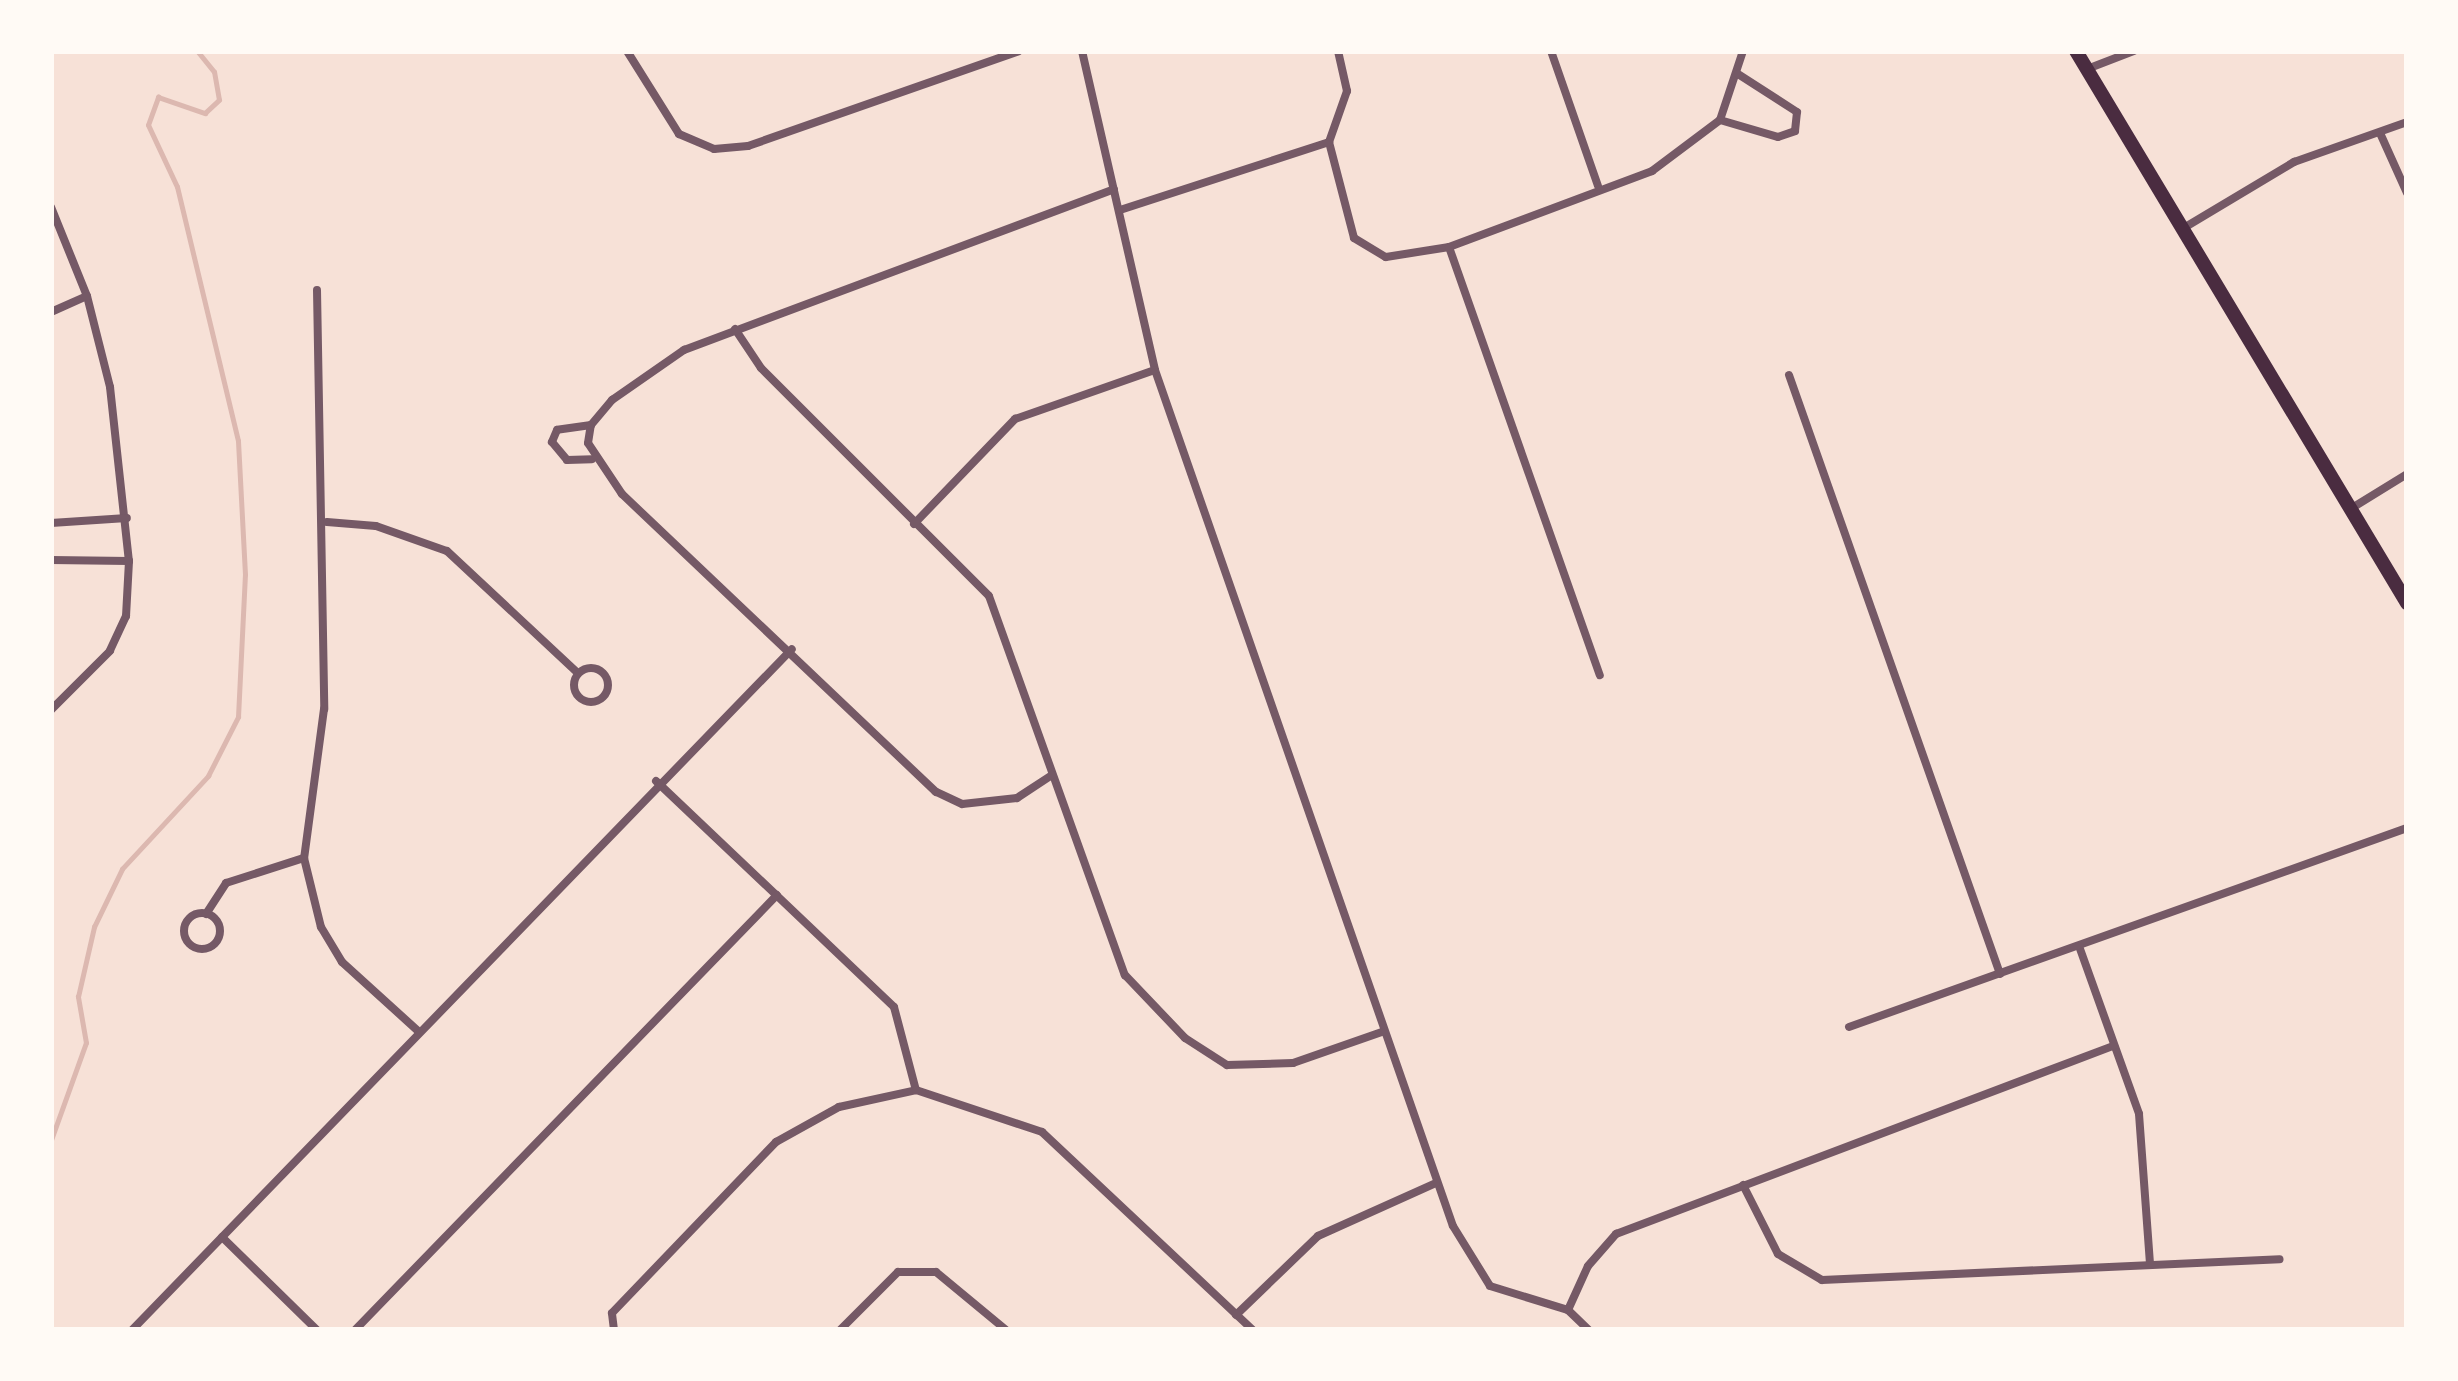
<!DOCTYPE html>
<html>
<head>
<meta charset="utf-8">
<style>
  body { margin:0 }
  #map { position:relative; width:2458px; height:1381px; overflow:hidden; background:#f7e1d7; font-family:Helvetica,sans-serif }
  div>[style] { position:absolute }
  [style*='--x'] { left:calc(var(--x)*1px); top:calc(var(--y)*1px); width:calc(var(--w)*1px); rotate:calc(var(--a)*1deg) }
  .stream>* { height:4.5px; margin:-2.25px; padding:0 2.25px; transform-origin:2.25px; border-radius:2.25px; background:#dcb8b0 }
  .minor>* { height:8px; margin:-4px; padding:0 4px; transform-origin:4px; border-radius:4px; background:#755966 }
  .minor>.ring { margin:-4px; padding:0; box-sizing:content-box; background:none; border:8px solid #755966; border-radius:50% }
  .primary>* { height:14px; margin:-7px; padding:0 7px; transform-origin:7px; border-radius:7px; background:#4a2c40 }
  span { translate:-50% -50%; white-space:nowrap; text-align:center; line-height:1.15; -webkit-text-stroke:9px #fffaf5; paint-order:stroke }
  .frame { position:absolute; inset:0; border:54px solid #fffaf5; pointer-events:none }
</style>
</head>
<body>
<div id="map">
  <div class="stream">
    <div style="--x:51;--y:1140;--w:103;--a:-70.2"></div>
    <div style="--x:86;--y:1043;--w:47;--a:-99.9"></div>
    <div style="--x:78;--y:997;--w:72;--a:-77.1"></div>
    <div style="--x:94;--y:927;--w:64;--a:-64.2"></div>
    <div style="--x:122;--y:869;--w:127;--a:-47.2"></div>
    <div style="--x:208;--y:776;--w:66;--a:-63"></div>
    <div style="--x:238;--y:717;--w:142;--a:-87.2"></div>
    <div style="--x:245;--y:575;--w:134;--a:-93"></div>
    <div style="--x:238;--y:441;--w:261;--a:-103.5"></div>
    <div style="--x:177;--y:187;--w:68;--a:-115.1"></div>
    <div style="--x:148;--y:125;--w:30;--a:-70"></div>
    <div style="--x:158;--y:97;--w:50;--a:18.8"></div>
    <div style="--x:205;--y:113;--w:19;--a:-43"></div>
    <div style="--x:219;--y:100;--w:28;--a:-100"></div>
    <div style="--x:214;--y:72;--w:27;--a:-129"></div>
  </div>
  <div class="minor">
    <div style="--x:627;--y:51;--w:98;--a:57.9"></div>
    <div style="--x:679;--y:134;--w:38;--a:23"></div>
    <div style="--x:714;--y:149;--w:34;--a:-5"></div>
    <div style="--x:748;--y:146;--w:287;--a:-19.3"></div>
    <div style="--x:1082;--y:51;--w:327;--a:77.1"></div>
    <div style="--x:1155;--y:370;--w:906;--a:70.81"></div>
    <div style="--x:1453;--y:1226;--w:70;--a:58.3"></div>
    <div style="--x:1490;--y:1286;--w:82;--a:17.1"></div>
    <div style="--x:1568;--y:1310;--w:29;--a:44"></div>
    <div style="--x:1338;--y:51;--w:41;--a:77.3"></div>
    <div style="--x:1347;--y:91;--w:54;--a:109.4"></div>
    <div style="--x:1329;--y:142;--w:99;--a:75.4"></div>
    <div style="--x:1354;--y:238;--w:37;--a:31"></div>
    <div style="--x:1386;--y:257;--w:64;--a:-9"></div>
    <div style="--x:1449;--y:247;--w:217;--a:-20.5"></div>
    <div style="--x:1652;--y:171;--w:85;--a:-36.9"></div>
    <div style="--x:1720;--y:120;--w:73;--a:-71.6"></div>
    <div style="--x:1551;--y:51;--w:143;--a:70.8"></div>
    <div style="--x:2087;--y:69;--w:50;--a:-21"></div>
    <div style="--x:1720;--y:120;--w:60;--a:16.3"></div>
    <div style="--x:1778;--y:137;--w:18;--a:-19"></div>
    <div style="--x:1795;--y:131;--w:19;--a:-84"></div>
    <div style="--x:1797;--y:112;--w:70;--a:-147.2"></div>
    <div style="--x:2380;--y:133;--w:66;--a:65.8"></div>
    <div style="--x:51;--y:207;--w:96;--a:68"></div>
    <div style="--x:87;--y:296;--w:94;--a:75.8"></div>
    <div style="--x:110;--y:387;--w:175;--a:83.8"></div>
    <div style="--x:129;--y:561;--w:55;--a:93.1"></div>
    <div style="--x:126;--y:616;--w:38;--a:115"></div>
    <div style="--x:110;--y:651;--w:83;--a:135"></div>
    <div style="--x:1120;--y:210;--w:220;--a:-18"></div>
    <div style="--x:2182;--y:229;--w:131;--a:-30.9"></div>
    <div style="--x:2294;--y:162;--w:120;--a:-19.5"></div>
    <div style="--x:1449;--y:247;--w:454;--a:70.6"></div>
    <div style="--x:317;--y:290;--w:419;--a:89"></div>
    <div style="--x:324;--y:709;--w:150;--a:97.6"></div>
    <div style="--x:304;--y:858;--w:71;--a:76.2"></div>
    <div style="--x:321;--y:927;--w:41;--a:59"></div>
    <div style="--x:342;--y:962;--w:103;--a:42.2"></div>
    <div style="--x:51;--y:312;--w:39;--a:-24"></div>
    <div style="--x:735;--y:329;--w:47;--a:56.3"></div>
    <div style="--x:761;--y:368;--w:322;--a:45"></div>
    <div style="--x:989;--y:596;--w:403;--a:70.3"></div>
    <div style="--x:1125;--y:975;--w:87;--a:46.4"></div>
    <div style="--x:1185;--y:1038;--w:50;--a:32.7"></div>
    <div style="--x:1227;--y:1065;--w:66;--a:-1.7"></div>
    <div style="--x:1293;--y:1063;--w:94;--a:-19.2"></div>
    <div style="--x:1789;--y:375;--w:635;--a:70.59"></div>
    <div style="--x:591;--y:425;--w:34;--a:172"></div>
    <div style="--x:557;--y:430;--w:13;--a:113"></div>
    <div style="--x:552;--y:442;--w:23;--a:50"></div>
    <div style="--x:567;--y:460;--w:25;--a:-2"></div>
    <div style="--x:2352;--y:508;--w:65;--a:-31.7"></div>
    <div style="--x:327;--y:522;--w:49;--a:4.7"></div>
    <div style="--x:376;--y:526;--w:75;--a:19.4"></div>
    <div style="--x:447;--y:551;--w:179;--a:43"></div>
    <div style="--x:51;--y:523;--w:76;--a:-3.8"></div>
    <div style="--x:914;--y:524;--w:146;--a:-46.1"></div>
    <div style="--x:1015;--y:419;--w:148;--a:-19.3"></div>
    <div style="--x:51;--y:560;--w:78;--a:0.7"></div>
    <div class="ring" style="left:574px;top:668px;width:26px;height:26px"></div>
    <div style="--x:1052;--y:775;--w:42;--a:146.7"></div>
    <div style="--x:1017;--y:798;--w:55;--a:173.8"></div>
    <div style="--x:962;--y:804;--w:29;--a:-155"></div>
    <div style="--x:936;--y:792;--w:433;--a:-136.5"></div>
    <div style="--x:622;--y:494;--w:61;--a:-123.7"></div>
    <div style="--x:588;--y:443;--w:18;--a:-81"></div>
    <div style="--x:591;--y:425;--w:33;--a:-50"></div>
    <div style="--x:612;--y:400;--w:88;--a:-34.8"></div>
    <div style="--x:684;--y:350;--w:459;--a:-20.5"></div>
    <div style="--x:656;--y:781;--w:328;--a:43.5"></div>
    <div style="--x:894;--y:1007;--w:86;--a:75.2"></div>
    <div class="ring" style="left:184px;top:913px;width:28px;height:28px"></div>
    <div style="--x:206;--y:914;--w:37;--a:-57"></div>
    <div style="--x:226;--y:883;--w:82;--a:-17.8"></div>
    <div style="--x:2079;--y:946;--w:178;--a:70.3"></div>
    <div style="--x:2139;--y:1114;--w:150;--a:85.8"></div>
    <div style="--x:1849;--y:1027;--w:592;--a:-19.63"></div>
    <div style="--x:1743;--y:1185;--w:77;--a:63.1"></div>
    <div style="--x:1778;--y:1254;--w:51;--a:30.6"></div>
    <div style="--x:1822;--y:1280;--w:458;--a:-2.6"></div>
    <div style="--x:222;--y:1237;--w:133;--a:44.4"></div>
    <div style="--x:1568;--y:1310;--w:48;--a:-65.6"></div>
    <div style="--x:1588;--y:1266;--w:43;--a:-48.8"></div>
    <div style="--x:1616;--y:1234;--w:531;--a:-20.72"></div>
    <div style="--x:1236;--y:1315;--w:114;--a:-43.9"></div>
    <div style="--x:1318;--y:1236;--w:129;--a:-24.2"></div>
    <div style="--x:132;--y:1330;--w:948;--a:-45.9"></div>
    <div style="--x:355;--y:1330;--w:606;--a:-45.87"></div>
    <div style="--x:614;--y:1330;--w:17;--a:-97"></div>
    <div style="--x:612;--y:1313;--w:237;--a:-46.2"></div>
    <div style="--x:776;--y:1142;--w:72;--a:-29.1"></div>
    <div style="--x:839;--y:1107;--w:79;--a:-12.4"></div>
    <div style="--x:916;--y:1090;--w:133;--a:18.4"></div>
    <div style="--x:1042;--y:1132;--w:289;--a:43.2"></div>
    <div style="--x:840;--y:1330;--w:82;--a:-45"></div>
    <div style="--x:898;--y:1272;--w:38;--a:0"></div>
    <div style="--x:936;--y:1272;--w:91;--a:39.6"></div>
  </div>
  <div class="primary">
    <div style="--x:2076;--y:51;--w:644;--a:59.05"></div>
  </div>
  <div class="frame"></div>
</div>
</body>
</html>
